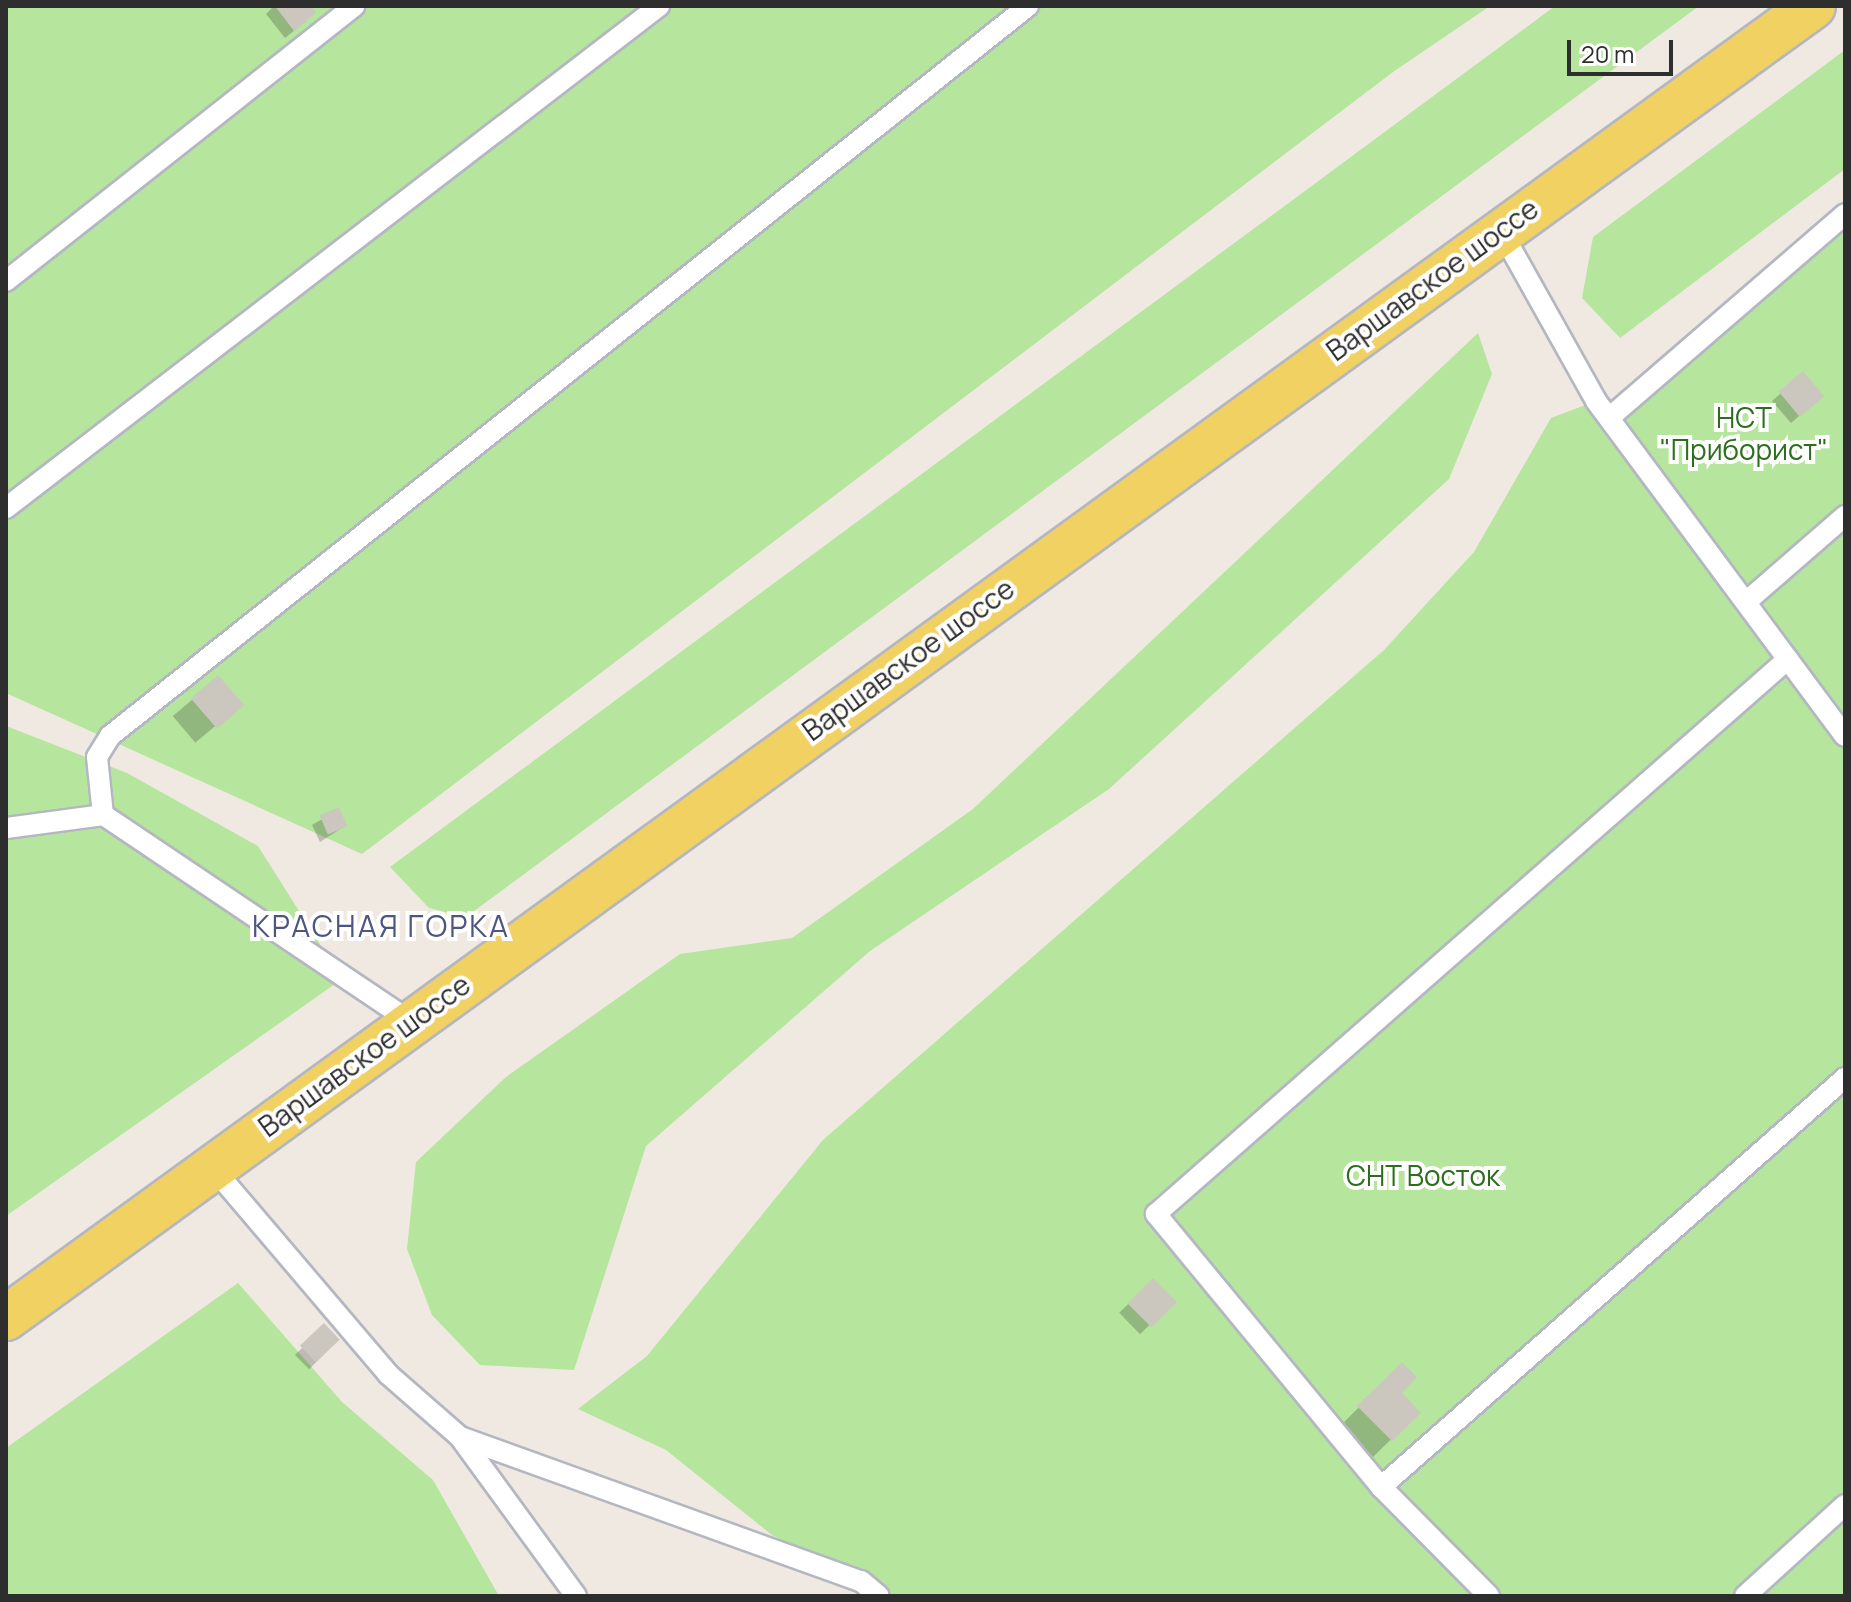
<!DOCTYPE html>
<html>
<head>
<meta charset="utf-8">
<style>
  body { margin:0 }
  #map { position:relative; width:1851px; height:1602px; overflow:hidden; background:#efe9e1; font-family:Manrope,sans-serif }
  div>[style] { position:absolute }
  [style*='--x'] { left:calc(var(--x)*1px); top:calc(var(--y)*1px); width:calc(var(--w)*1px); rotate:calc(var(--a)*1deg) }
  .green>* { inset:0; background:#b6e59e }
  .shadow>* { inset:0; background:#0003; transform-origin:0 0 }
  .building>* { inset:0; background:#cbc7bf; transform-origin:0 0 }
  .roads { filter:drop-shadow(2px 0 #b4b7c1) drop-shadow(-2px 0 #b4b7c1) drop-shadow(0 2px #b4b7c1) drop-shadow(0 -2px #b4b7c1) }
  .service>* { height:20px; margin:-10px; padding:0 10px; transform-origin:10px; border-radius:10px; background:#fff }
  .primary>* { height:44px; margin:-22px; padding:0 22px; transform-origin:22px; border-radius:22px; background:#f2d163 }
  span { translate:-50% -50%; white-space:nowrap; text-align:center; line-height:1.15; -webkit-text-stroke:8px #fff; paint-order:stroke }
  .street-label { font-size:28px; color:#2e2e2e }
  .park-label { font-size:28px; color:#2c6e1b }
  .neighbourhood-label { font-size:30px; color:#4d5680; letter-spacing:2px }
  .frame { position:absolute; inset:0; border:8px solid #2e2e2e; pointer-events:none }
  .scale { position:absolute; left:1567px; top:40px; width:106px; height:36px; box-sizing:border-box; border:4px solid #2e2e2e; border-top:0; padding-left:10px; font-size:24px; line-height:28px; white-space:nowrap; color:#2e2e2e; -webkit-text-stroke:6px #fff; paint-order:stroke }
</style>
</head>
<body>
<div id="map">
  <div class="green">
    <div style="clip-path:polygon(6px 6px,1490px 6px,1393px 72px,362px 854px,6px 693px)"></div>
    <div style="clip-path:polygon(1555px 6px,1699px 6px,466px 917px,429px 908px,390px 867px)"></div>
    <div style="clip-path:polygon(1845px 50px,1845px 169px,1620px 338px,1582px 298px,1593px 237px)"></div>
    <div style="clip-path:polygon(1845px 210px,1845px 1596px,879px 1596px,861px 1581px,772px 1535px,666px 1450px,578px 1409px,647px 1356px,823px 1140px,1384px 650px,1474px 552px,1551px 418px,1596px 401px,1608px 418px)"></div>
    <div style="clip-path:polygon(1478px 333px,1492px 374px,1449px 479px,1109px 789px,870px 951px,646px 1146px,574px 1370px,480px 1365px,432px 1315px,407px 1249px,416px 1162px,506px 1077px,680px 954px,792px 938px,973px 809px)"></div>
    <div style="clip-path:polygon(6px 726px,127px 773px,258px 846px,342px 979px,6px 1216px)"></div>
    <div style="clip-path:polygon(238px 1283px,342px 1402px,433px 1480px,499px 1596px,6px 1596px,6px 1448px)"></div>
  </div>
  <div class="shadow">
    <div style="clip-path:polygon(274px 6px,308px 6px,306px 21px,285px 38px,266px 14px)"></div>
    <div style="clip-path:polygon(1781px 393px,1813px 404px,1791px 423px,1772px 401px)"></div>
    <div style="left:218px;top:678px;width:35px;height:59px;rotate:50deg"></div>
    <div style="clip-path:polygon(338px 810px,345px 826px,320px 842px,312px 825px)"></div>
    <div style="left:1153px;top:1280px;width:30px;height:47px;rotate:46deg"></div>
    <div style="left:324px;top:1326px;width:20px;height:41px;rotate:45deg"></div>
    <div style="clip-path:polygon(1402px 1365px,1399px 1393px,1418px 1413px,1373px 1457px,1341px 1425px)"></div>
  </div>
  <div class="building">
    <div style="clip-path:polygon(275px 6px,311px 6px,316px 13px,294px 31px)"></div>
    <div style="left:1803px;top:371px;width:33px;height:32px;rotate:50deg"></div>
    <div style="left:218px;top:675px;width:40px;height:36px;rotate:49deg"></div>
    <div style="left:339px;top:807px;width:21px;height:21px;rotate:67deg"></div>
    <div style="left:1153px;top:1278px;width:34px;height:36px;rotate:45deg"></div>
    <div style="left:324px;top:1323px;width:23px;height:33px;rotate:47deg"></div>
    <div style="clip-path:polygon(1402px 1362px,1417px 1377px,1402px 1393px,1421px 1413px,1392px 1441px,1357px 1406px)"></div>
  </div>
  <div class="roads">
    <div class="service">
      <div style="--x:1500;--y:229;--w:197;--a:60.8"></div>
      <div style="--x:1596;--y:401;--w:417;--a:53.4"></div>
      <div style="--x:6;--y:281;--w:444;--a:-38.3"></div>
      <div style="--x:1609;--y:418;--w:312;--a:-40.8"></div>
      <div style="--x:6;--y:508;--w:824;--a:-37.55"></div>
      <div style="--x:1746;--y:602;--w:131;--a:-41"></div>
      <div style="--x:6;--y:828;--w:98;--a:-7.6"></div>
      <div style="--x:410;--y:1021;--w:370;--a:-146.1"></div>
      <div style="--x:103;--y:815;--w:58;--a:-95.9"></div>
      <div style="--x:97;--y:757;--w:25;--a:-58"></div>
      <div style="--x:110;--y:736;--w:1173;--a:-38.49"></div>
      <div style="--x:212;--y:1167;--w:272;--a:49.6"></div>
      <div style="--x:388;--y:1374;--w:96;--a:41.2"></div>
      <div style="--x:460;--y:1437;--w:426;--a:19.8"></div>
      <div style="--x:861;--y:1581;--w:23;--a:40"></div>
      <div style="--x:460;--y:1437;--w:197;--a:53.9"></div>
      <div style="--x:1381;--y:1487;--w:619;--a:-41.4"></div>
      <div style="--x:1489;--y:1596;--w:153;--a:-134.7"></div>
      <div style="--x:1381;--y:1487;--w:354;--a:-129.5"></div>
      <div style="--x:1156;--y:1214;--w:841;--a:-41.29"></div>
      <div style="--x:1745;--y:1596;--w:135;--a:-42.3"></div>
    </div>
    <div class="primary">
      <div style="--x:6;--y:1318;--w:2233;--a:-35.98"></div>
    </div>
  </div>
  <div class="street-label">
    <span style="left:1432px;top:279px;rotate:-36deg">Варшавское шоссе</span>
    <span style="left:908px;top:659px;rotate:-36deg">Варшавское шоссе</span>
    <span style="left:364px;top:1055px;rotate:-36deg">Варшавское шоссе</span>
  </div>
  <div class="park-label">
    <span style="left:1744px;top:433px">НСТ<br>"Приборист"</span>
    <span style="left:1423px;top:1175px">СНТ Восток</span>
  </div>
  <div class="neighbourhood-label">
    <span style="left:381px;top:926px">КРАСНАЯ ГОРКА</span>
  </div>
  <div class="frame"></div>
  <div class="scale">20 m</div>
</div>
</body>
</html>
